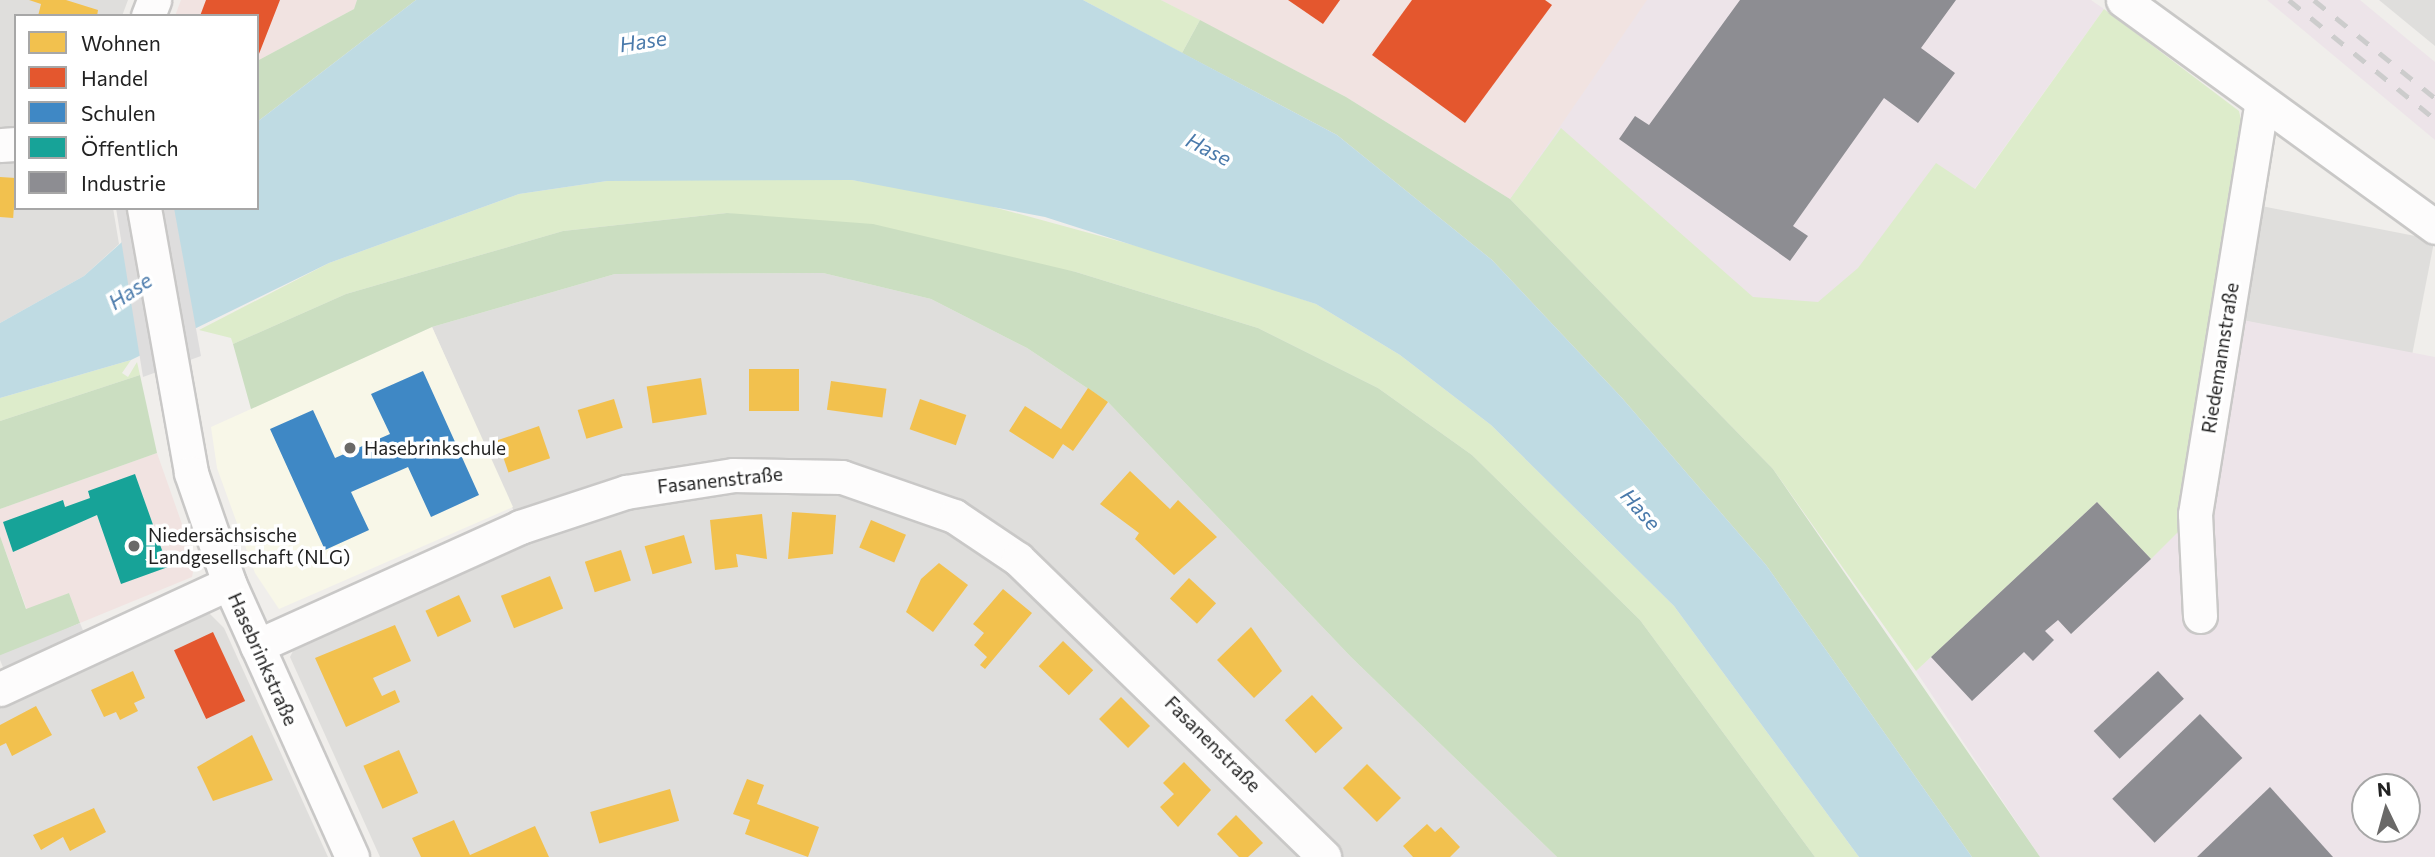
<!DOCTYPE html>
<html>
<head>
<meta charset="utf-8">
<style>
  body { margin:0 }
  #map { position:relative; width:2435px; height:857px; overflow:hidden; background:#f0eeeb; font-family:Commissioner,sans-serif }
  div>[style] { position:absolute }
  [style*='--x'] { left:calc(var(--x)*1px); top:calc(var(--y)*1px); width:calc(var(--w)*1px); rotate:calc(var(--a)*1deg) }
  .residential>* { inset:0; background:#dfdedc; transform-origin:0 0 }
  .commercial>* { inset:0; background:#f1e3e1 }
  .industrial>* { inset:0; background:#ede4e9 }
  .education>* { inset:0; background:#f8f7e8 }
  .grass>* { inset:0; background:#ddeccb }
  .forest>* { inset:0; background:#cbdec1 }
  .parking>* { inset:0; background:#e0dfde; transform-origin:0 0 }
  .water>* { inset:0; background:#bfdbe3 }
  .pier>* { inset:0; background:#dedddd }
  .homes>* { inset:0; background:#f2c14e; transform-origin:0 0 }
  .shops>* { inset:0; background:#e4572e; transform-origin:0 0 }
  .schools>* { inset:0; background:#3f88c5 }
  .public>* { inset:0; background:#17a398 }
  .industry>* { inset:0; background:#8d8d92; transform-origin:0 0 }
  .roads { filter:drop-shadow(2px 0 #c9c8c7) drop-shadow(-2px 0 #c9c8c7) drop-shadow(0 2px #c9c8c7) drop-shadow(0 -2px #c9c8c7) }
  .minor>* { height:33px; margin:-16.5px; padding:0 16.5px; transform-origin:16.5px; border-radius:16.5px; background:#fdfcfc }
  .rail>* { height:5px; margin-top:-2.5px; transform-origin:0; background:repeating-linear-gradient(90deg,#ccc 0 14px,transparent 0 28px) }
  .dots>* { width:19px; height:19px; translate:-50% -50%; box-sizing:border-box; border:4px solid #fff; border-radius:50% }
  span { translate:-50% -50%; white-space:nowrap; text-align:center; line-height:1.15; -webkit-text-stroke:7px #fff; paint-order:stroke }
  .street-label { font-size:19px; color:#222 }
  .poi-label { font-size:19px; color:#222 }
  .left { translate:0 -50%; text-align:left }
  .water-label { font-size:21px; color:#4a7aab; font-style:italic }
  .legend { position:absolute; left:14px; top:14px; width:245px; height:196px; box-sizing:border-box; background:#fff; border:2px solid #a7a7a7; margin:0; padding:9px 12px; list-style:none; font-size:21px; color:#222 }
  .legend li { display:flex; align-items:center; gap:14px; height:35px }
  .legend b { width:35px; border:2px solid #a7a7a7 }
  .north { position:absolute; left:2351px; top:773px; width:70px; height:70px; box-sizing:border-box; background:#fff; border:2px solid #a7a7a7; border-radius:50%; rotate:355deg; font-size:19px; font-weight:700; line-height:28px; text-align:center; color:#222 }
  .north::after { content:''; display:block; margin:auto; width:24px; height:32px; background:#6a6968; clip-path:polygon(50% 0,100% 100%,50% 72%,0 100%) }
</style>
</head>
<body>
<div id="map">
  <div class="residential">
    <div style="clip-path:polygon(0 0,128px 0,122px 16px,16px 16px,16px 208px,113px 208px,119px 244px,84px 276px,0 323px)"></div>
    <div style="clip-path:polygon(2379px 0,2435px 0,2435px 46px)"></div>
    <div style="left:2246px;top:203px;width:192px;height:116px;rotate:11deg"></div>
    <div style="clip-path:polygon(823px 273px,931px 299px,1027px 348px,1108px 402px,1351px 657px,1557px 857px,380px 857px,290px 657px,295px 647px,528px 543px,432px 327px,615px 274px)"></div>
    <div style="clip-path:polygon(210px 614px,224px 628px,328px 857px,0 857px,0 707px,191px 616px)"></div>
  </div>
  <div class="commercial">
    <div style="clip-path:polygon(181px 0,357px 0,354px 9px,257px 61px,257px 16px,175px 16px)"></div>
    <div style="clip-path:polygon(1161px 0,1647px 0,1650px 2px,1510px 199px,1346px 97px)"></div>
    <div style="clip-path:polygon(157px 453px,195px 561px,192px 577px,80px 623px,69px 593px,27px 610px,0 536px,0 509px)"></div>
  </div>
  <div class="industrial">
    <div style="clip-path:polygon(1647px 0,2091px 0,2104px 9px,1773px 469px,1510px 199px)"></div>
    <div style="clip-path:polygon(2267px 0,2360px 0,2435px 62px,2435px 140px)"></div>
    <div style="clip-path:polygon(evenodd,2227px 317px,2435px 357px,2435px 857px,2040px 857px,1916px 671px,2097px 502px,2227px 317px,2365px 787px,2407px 787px,2407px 829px,2365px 829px,2365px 787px)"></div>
  </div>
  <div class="education">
    <div style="clip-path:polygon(432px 327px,513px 507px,279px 609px,255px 573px,217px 468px,211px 427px)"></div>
  </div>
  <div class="grass">
    <div style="clip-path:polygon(1083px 0,1161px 0,1200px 20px,1182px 53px)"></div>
    <div style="clip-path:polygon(2104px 9px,2239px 111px,2244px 133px,2187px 523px,2151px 559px,2097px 502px,1916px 671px,1773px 469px,1510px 199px,1561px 128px,1753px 297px,1818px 302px,1858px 268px,1936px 163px,1975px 189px)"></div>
    <div style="clip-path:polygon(720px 177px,852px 180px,957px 197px,1188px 260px,1316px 304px,1400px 355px,1491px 425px,1674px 606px,1859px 857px,1815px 857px,1640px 620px,1472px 455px,1378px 388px,1258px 328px,1076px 272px,727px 213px,563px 231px,346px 294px,233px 344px,231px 338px,199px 330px,329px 263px,519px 194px,607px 181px)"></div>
    <div style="clip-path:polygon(131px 360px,122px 373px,128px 377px,137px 362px,140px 375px,0 421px,0 398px)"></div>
  </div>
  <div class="forest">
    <div style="clip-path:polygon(357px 0,416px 0,257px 122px,257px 61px,354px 9px)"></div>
    <div style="clip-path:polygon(1200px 20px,1346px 97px,1510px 199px,1773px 469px,2040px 857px,1972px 857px,1766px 565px,1622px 398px,1492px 260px,1337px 135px,1182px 53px)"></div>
    <div style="clip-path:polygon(727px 213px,873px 224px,1076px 272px,1258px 328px,1378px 388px,1472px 455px,1640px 620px,1815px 857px,1557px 857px,1351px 657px,1108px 402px,1027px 348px,931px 299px,823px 273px,615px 274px,432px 327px,251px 409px,233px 344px,346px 294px,563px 231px)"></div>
    <div style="clip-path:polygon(140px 375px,157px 453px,0 509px,0 421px)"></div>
    <div style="clip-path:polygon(0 536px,26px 609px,69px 593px,80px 623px,0 659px)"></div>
  </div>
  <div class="parking">
    <div style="left:80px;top:623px;width:16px;height:88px;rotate:68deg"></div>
  </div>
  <div class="water">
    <div style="clip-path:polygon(416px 0,1083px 0,1337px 135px,1492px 260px,1622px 398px,1766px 565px,1972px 857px,1859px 857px,1674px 606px,1491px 425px,1400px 355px,1316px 304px,1045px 217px,852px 180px,607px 181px,519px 194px,329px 263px,131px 360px,0 398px,0 323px,84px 276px,160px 208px,257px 208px,257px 122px)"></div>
  </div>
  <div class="pier">
    <div style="clip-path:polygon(116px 208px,174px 208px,201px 356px,143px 377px)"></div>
  </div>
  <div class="homes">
    <div style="clip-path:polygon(29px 0,66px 0,98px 10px,97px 16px,38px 16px,41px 4px)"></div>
    <div style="left:0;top:177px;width:16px;height:40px;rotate:4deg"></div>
    <div style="left:749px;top:369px;width:50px;height:42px"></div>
    <div style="left:701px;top:378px;width:37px;height:55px;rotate:81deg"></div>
    <div style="left:831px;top:381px;width:56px;height:29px;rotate:8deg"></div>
    <div style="clip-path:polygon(1088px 388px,1108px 402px,1073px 451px,1063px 444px,1053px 459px,1009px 431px,1025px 406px,1061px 429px)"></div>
    <div style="left:614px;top:399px;width:30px;height:38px;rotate:73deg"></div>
    <div style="left:920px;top:399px;width:49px;height:32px;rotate:19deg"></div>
    <div style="left:539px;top:426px;width:34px;height:44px;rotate:71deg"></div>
    <div style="clip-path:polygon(1130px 471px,1170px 509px,1178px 500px,1217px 537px,1174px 575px,1135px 539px,1139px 533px,1100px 504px)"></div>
    <div style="clip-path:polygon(792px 512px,836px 515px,833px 554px,788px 559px)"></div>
    <div style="clip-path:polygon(762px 514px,767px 559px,736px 554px,738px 567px,715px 570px,710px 520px)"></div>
    <div style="left:871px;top:520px;width:38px;height:30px;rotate:23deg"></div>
    <div style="left:684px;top:535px;width:29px;height:41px;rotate:74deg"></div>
    <div style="left:621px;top:550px;width:32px;height:38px;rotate:72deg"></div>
    <div style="clip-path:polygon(939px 563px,968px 585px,933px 632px,906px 612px,921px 579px)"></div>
    <div style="left:550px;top:576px;width:35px;height:53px;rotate:68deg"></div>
    <div style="left:1189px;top:578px;width:37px;height:28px;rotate:43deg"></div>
    <div style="clip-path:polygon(1003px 589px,1032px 613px,985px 669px,980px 665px,987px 657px,974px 645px,984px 633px,973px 624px)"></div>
    <div style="left:459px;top:595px;width:29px;height:37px;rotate:65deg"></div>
    <div style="clip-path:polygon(395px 625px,411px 661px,373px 678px,382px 696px,395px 690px,400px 702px,346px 727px,315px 658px)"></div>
    <div style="clip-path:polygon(1251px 627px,1282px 671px,1254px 698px,1217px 660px)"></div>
    <div style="left:1063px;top:641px;width:42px;height:35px;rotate:44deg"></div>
    <div style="clip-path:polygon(133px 671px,145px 698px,134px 703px,138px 711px,120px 720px,116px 712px,104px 717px,91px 690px)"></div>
    <div style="left:1312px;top:695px;width:45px;height:37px;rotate:47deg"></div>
    <div style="left:1121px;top:697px;width:41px;height:31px;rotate:45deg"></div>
    <div style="clip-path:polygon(36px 706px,52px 735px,12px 756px,6px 743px,0 746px,0 725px)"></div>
    <div style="clip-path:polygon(252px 735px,273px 780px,213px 801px,197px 767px)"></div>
    <div style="left:399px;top:750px;width:47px;height:39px;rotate:66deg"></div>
    <div style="clip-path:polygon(1184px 762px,1211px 790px,1178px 827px,1160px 807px,1174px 794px,1163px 783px)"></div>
    <div style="left:1367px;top:764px;width:48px;height:34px;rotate:45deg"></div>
    <div style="clip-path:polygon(747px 779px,764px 785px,757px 804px,819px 827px,808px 857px,745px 834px,750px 820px,733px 814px)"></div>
    <div style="left:670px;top:789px;width:33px;height:83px;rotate:74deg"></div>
    <div style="clip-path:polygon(94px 808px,106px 832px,70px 851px,63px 837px,41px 850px,33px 835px)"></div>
    <div style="clip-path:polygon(1236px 815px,1263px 843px,1248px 857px,1239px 857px,1217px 834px)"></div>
    <div style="clip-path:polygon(454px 820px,470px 855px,535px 826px,549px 857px,421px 857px,412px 838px)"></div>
    <div style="clip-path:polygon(1427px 824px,1435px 832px,1441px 827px,1460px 847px,1450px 857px,1413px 857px,1403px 846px)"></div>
  </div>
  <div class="shops">
    <div style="clip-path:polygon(206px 0,280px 0,257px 59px,257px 16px,200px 16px)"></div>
    <div style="clip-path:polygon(1288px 0,1340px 0,1323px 24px)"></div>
    <div style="clip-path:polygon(1412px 0,1545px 0,1552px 5px,1465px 123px,1372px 55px)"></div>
    <div style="left:213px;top:632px;width:76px;height:43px;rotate:65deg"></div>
  </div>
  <div class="schools">
    <div style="clip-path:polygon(423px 371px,479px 495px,431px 517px,408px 467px,351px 492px,369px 530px,325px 550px,270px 429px,313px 410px,335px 458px,390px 434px,371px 394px)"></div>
  </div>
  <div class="public">
    <div style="clip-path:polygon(135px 474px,168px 567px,121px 584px,97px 515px,13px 552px,3px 522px,63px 500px,65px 507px,90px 498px,88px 491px)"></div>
  </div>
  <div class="industry">
    <div style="clip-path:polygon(1740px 0,1956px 0,1921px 48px,1955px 73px,1918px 123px,1884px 98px,1793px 226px,1808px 236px,1790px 261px,1619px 139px,1635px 116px,1649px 125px)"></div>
    <div style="clip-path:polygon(2097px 502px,2151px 559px,2071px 634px,2058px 620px,2045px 631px,2054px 640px,2033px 661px,2024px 652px,1972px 701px,1931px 657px)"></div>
    <div style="left:2158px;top:671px;width:38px;height:88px;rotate:47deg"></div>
    <div style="left:2200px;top:714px;width:61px;height:122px;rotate:46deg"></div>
    <div style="clip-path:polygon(2270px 787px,2333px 857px,2197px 857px)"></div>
  </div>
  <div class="roads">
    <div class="minor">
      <div style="--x:2123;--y:0;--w:386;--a:36"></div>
      <div style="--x:148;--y:16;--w:17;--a:-69"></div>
      <div style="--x:0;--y:145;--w:16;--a:-4"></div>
      <div style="--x:144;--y:208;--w:269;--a:79.9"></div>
      <div style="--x:191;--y:473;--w:116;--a:70.9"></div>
      <div style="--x:229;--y:583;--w:300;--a:65.8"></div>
      <div style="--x:2200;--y:616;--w:102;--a:-92.8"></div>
      <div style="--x:2195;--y:514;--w:417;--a:-80.8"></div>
      <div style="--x:257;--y:646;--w:289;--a:-24.3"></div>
      <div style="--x:520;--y:527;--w:112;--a:-18.3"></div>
      <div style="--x:626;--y:492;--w:108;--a:-9"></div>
      <div style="--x:733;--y:475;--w:109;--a:1.1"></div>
      <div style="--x:842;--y:477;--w:119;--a:19.2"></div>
      <div style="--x:954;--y:516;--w:77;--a:33.9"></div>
      <div style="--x:1018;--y:559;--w:427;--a:44.2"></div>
      <div style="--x:0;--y:689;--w:252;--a:-24.8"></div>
    </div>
  </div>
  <div class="rail">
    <div style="--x:2289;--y:0;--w:188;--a:39.2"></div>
    <div style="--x:2314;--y:0;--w:156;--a:39"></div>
  </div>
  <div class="dots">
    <div style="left:350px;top:448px;background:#6a6968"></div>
    <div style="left:134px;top:546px;background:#6a6968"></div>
  </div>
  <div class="street-label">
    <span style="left:2220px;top:358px;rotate:-81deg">Riedemannstraße</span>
    <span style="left:720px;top:480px;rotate:-6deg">Fasanenstraße</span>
    <span style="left:263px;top:659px;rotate:66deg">Hasebrinkstraße</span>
    <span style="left:1213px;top:744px;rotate:45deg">Fasanenstraße</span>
  </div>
  <div class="poi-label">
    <span class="left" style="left:364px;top:448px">Hasebrinkschule</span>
    <span class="left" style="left:148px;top:546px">Niedersächsische<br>Landgesellschaft (NLG)</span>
  </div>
  <div class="water-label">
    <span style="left:643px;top:41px;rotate:-9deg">Hase</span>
    <span style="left:1209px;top:149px;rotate:27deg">Hase</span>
    <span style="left:130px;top:291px;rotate:-34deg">Hase</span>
    <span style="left:1641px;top:509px;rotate:48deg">Hase</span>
  </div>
  <ul class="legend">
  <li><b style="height:19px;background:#f2c14e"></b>Wohnen</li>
  <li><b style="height:19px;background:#e4572e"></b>Handel</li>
  <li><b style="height:19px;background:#3f88c5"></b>Schulen</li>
  <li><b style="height:19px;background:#17a398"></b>Öffentlich</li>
  <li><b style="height:19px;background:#8d8d92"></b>Industrie</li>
  </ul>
  <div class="north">N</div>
</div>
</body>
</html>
